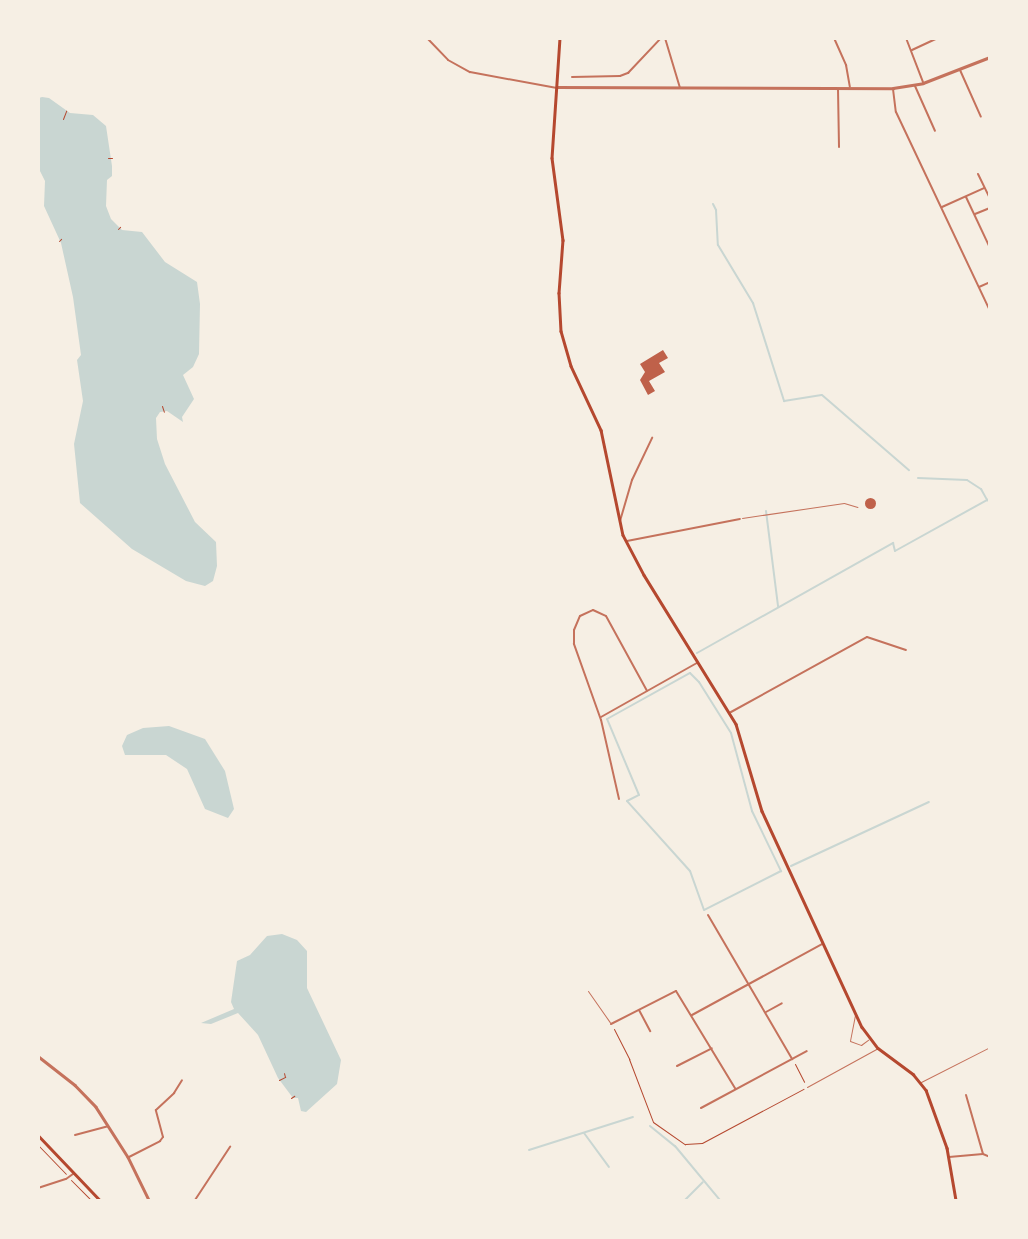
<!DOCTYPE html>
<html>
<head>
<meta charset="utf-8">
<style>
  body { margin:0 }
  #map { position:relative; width:1028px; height:1239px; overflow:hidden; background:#f6efe4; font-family:Signika,sans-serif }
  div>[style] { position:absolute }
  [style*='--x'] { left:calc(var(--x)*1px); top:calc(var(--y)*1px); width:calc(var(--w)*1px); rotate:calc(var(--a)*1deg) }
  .water>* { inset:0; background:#c9d6d2 }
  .stream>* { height:2px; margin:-1px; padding:0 1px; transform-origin:1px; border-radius:1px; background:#c9d6d2 }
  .building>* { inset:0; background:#bf614a }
  .round { border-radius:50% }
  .path>* { height:1px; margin:-0.5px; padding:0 0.5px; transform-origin:0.5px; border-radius:0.5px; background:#b5482f }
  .service>* { height:1px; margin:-0.5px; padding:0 0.5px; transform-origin:0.5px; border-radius:0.5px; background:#c5725c }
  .minor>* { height:2px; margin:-1px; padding:0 1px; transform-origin:1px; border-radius:1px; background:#c5725c }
  .tertiary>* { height:2.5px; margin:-1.25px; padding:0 1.25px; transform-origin:1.25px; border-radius:1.25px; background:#c5725c }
  .secondary>* { height:2.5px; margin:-1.25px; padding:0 1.25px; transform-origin:1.25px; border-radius:1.25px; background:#b5482f }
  span { translate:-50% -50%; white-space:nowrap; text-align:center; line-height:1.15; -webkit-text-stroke:5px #f6efe4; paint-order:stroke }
  .frame { position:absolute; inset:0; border:40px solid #f6efe4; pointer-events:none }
</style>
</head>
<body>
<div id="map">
  <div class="water">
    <div style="clip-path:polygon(42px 97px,49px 98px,70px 113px,93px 115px,106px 126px,112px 166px,112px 176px,107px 180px,106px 206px,111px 219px,122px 230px,142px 232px,165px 262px,197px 282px,200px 304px,199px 354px,193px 367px,183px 375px,194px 399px,182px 417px,183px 422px,167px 411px,160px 412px,156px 418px,157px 439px,165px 464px,195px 522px,216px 542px,217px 566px,213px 581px,205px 586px,186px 581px,132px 549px,80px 503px,74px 444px,83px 401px,77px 360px,81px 355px,73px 297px,61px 243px,44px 206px,45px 181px,39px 169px,39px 98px)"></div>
    <div style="clip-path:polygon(169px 726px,205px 739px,225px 771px,234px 809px,228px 818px,205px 809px,187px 769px,166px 755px,125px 755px,122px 746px,127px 735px,143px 728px)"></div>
    <div style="clip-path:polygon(282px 934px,297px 940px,307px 951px,307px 988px,341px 1060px,337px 1084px,306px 1112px,301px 1111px,298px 1098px,293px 1098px,278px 1078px,258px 1035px,238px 1013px,211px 1024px,201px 1023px,234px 1009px,231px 1002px,237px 961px,250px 955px,267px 936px)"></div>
  </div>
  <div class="stream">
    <div style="--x:713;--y:204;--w:7;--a:63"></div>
    <div style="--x:716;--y:210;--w:35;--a:87"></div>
    <div style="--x:718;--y:245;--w:68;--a:58.9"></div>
    <div style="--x:753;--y:303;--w:103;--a:72.4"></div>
    <div style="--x:784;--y:401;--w:38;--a:-9"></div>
    <div style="--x:822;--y:395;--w:115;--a:40.8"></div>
    <div style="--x:918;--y:478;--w:49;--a:2.3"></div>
    <div style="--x:967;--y:480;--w:17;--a:33"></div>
    <div style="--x:981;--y:489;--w:13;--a:61"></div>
    <div style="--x:987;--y:500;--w:3;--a:-18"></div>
    <div style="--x:766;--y:511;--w:96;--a:82.8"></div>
    <div style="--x:697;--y:653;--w:225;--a:-29.3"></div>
    <div style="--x:893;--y:543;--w:8;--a:76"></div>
    <div style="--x:895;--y:551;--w:105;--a:-29"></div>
    <div style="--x:690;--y:673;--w:13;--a:45"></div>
    <div style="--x:699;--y:682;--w:60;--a:57.9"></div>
    <div style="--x:731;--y:733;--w:81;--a:74.9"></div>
    <div style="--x:752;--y:811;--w:67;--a:64.2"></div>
    <div style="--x:781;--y:871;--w:86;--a:153.1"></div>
    <div style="--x:704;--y:910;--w:41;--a:-109.7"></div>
    <div style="--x:690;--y:871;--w:94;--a:-132"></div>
    <div style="--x:627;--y:801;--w:13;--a:-27"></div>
    <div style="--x:639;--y:795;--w:82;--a:-112.8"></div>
    <div style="--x:607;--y:719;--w:95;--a:-29"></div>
    <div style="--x:791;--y:866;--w:152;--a:-24.9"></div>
    <div style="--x:650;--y:1126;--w:32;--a:39"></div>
    <div style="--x:675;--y:1146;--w:70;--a:50.2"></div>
    <div style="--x:584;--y:1133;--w:42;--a:53.7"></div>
    <div style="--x:529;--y:1150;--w:109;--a:-17.6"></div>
    <div style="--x:685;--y:1200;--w:25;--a:-45"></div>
  </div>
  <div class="building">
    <div style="clip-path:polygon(663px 350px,668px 358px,659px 363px,665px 372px,649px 381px,655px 391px,648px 395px,640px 380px,645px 372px,640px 364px)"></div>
    <div class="round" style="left:864.5px;top:497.5px;width:11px;height:11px"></div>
  </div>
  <div class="path">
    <div style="--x:63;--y:119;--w:9;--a:-69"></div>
    <div style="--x:108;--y:158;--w:4;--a:0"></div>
    <div style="--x:118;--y:229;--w:3;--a:-45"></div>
    <div style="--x:59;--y:241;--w:3;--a:-45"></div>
    <div style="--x:162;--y:406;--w:6;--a:72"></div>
    <div style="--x:614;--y:1029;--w:34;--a:63"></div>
    <div style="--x:629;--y:1059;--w:67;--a:69.1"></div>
    <div style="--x:653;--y:1122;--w:39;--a:35"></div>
    <div style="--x:685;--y:1144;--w:17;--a:-3"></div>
    <div style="--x:702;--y:1143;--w:115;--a:-28.1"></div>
    <div style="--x:795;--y:1064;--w:20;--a:63"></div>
    <div style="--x:279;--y:1080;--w:7;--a:-27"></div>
    <div style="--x:285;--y:1077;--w:4;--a:-104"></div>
    <div style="--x:291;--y:1098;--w:4;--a:-34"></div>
    <div style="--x:38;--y:1145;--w:40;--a:46"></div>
    <div style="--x:71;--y:1180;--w:28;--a:45"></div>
  </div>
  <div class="service">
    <div style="--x:742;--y:518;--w:103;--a:-8.4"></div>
    <div style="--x:844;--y:503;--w:14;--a:17"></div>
    <div style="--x:588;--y:991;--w:38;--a:55"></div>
    <div style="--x:855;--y:1015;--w:26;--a:101"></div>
    <div style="--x:850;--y:1041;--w:12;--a:20"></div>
    <div style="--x:861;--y:1045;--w:9;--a:-36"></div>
    <div style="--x:921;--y:1082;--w:77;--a:-26.9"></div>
    <div style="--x:807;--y:1087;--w:79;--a:-28.8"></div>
  </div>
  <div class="minor">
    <div style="--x:427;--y:38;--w:30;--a:46"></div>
    <div style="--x:448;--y:60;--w:25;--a:29"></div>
    <div style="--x:470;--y:72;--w:87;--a:10.5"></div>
    <div style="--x:665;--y:38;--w:52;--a:73.3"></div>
    <div style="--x:834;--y:38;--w:30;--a:66"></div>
    <div style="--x:846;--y:65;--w:22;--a:80"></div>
    <div style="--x:906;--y:38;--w:47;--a:68.9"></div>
    <div style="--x:912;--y:50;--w:29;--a:-25"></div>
    <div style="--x:960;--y:70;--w:51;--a:65.9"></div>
    <div style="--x:572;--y:77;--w:48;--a:-1.2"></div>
    <div style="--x:620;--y:76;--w:9;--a:-21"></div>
    <div style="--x:628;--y:73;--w:48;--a:-46.7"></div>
    <div style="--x:915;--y:86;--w:49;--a:66"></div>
    <div style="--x:838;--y:89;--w:58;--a:89"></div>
    <div style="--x:893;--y:89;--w:23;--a:83"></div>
    <div style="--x:896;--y:112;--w:220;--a:64.7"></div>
    <div style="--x:978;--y:174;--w:28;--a:64"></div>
    <div style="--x:966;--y:197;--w:56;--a:64.8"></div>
    <div style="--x:942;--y:207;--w:46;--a:-24.3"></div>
    <div style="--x:975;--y:214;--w:16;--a:-22"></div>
    <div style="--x:979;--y:287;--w:12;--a:-24"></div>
    <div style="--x:620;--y:521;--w:43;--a:-73.7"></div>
    <div style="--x:632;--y:480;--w:47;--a:-64.5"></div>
    <div style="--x:627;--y:541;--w:115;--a:-11"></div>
    <div style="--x:731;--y:712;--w:155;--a:-28.9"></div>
    <div style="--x:867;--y:637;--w:41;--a:18.4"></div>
    <div style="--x:601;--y:717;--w:110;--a:-29.4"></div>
    <div style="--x:619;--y:799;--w:81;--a:-102.8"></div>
    <div style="--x:601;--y:720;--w:81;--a:-109.6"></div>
    <div style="--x:574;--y:644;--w:14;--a:-90"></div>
    <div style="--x:574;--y:630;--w:15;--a:-67"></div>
    <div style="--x:580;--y:616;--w:14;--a:-25"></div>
    <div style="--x:593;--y:610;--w:14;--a:25"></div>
    <div style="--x:606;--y:616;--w:85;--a:61.3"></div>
    <div style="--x:708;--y:915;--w:167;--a:59.7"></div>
    <div style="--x:639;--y:1010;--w:24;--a:62"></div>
    <div style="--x:766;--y:1012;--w:18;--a:-29"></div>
    <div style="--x:692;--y:1015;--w:148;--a:-28.6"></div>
    <div style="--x:611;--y:1024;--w:73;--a:-26.9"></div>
    <div style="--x:676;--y:991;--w:114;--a:58.7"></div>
    <div style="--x:677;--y:1066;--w:39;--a:-27"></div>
    <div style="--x:966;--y:1095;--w:61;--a:73.9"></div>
    <div style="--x:701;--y:1108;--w:120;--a:-28.3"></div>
    <div style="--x:75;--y:1135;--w:34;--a:-15"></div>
    <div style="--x:129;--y:1157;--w:35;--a:-27"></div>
    <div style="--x:160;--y:1141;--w:5;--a:-53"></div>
    <div style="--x:163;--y:1137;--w:28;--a:-105"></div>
    <div style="--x:156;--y:1110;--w:25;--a:-43"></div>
    <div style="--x:174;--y:1093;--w:15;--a:-58"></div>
    <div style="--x:949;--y:1157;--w:34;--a:-5"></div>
    <div style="--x:983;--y:1154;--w:8;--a:23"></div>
    <div style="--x:38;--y:1188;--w:29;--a:-18"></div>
    <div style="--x:66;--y:1179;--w:9;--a:-36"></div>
    <div style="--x:195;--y:1200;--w:64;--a:-56.6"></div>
  </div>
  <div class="tertiary">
    <div style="--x:557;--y:87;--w:336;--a:0.2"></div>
    <div style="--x:893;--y:88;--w:30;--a:-9"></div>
    <div style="--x:923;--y:83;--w:72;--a:-21.2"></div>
    <div style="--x:38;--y:1056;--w:47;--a:38.1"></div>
    <div style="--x:75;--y:1085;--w:30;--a:46"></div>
    <div style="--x:96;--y:1107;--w:59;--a:57.4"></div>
    <div style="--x:128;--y:1157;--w:48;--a:64"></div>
  </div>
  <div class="secondary">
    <div style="--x:560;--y:38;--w:120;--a:93.8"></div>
    <div style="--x:552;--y:158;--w:83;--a:82.4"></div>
    <div style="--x:563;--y:240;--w:53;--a:94.3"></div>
    <div style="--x:559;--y:293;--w:38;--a:87"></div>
    <div style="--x:561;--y:331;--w:36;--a:74"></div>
    <div style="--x:571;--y:366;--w:71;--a:64.9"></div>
    <div style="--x:601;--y:430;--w:107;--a:78.2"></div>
    <div style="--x:623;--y:535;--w:45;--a:62.3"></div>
    <div style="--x:644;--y:575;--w:175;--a:58.3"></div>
    <div style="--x:736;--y:724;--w:91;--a:73.4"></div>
    <div style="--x:762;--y:811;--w:238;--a:65.2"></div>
    <div style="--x:862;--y:1027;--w:26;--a:53"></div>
    <div style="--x:878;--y:1048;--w:44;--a:36.6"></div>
    <div style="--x:913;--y:1074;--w:21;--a:51"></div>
    <div style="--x:926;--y:1090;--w:62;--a:70.1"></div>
    <div style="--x:947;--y:1148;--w:53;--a:80.2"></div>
    <div style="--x:38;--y:1135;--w:90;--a:46.4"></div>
  </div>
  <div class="frame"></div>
</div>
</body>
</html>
